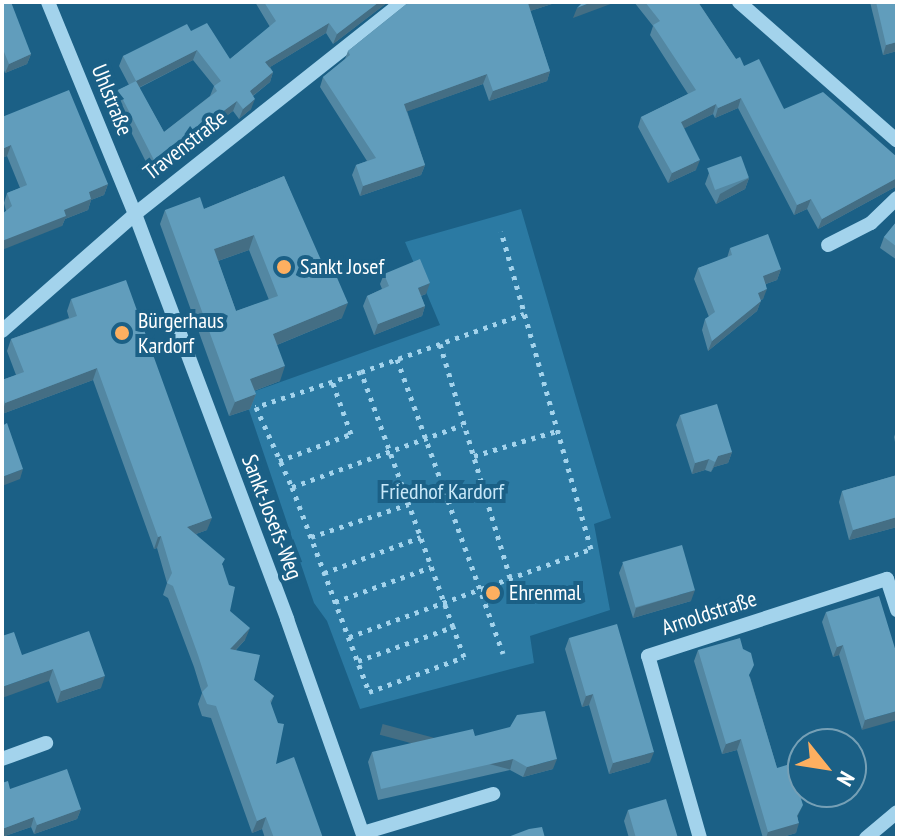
<!DOCTYPE html>
<html>
<head>
<meta charset="utf-8">
<style>
  body { margin:0 }
  #map { position:relative; width:899px; height:840px; overflow:hidden; background:#1b6086; font-family:"PT Sans Narrow",sans-serif }
  div>[style] { position:absolute }
  [style*='--x'] { left:calc(var(--x)*1px); top:calc(var(--y)*1px); width:calc(var(--w)*1px); rotate:calc(var(--a)*1deg) }
  .green>* { inset:0; background:#2b7aa3 }
  .path>* { height:5px; margin-top:-2.5px; transform-origin:0; background:repeating-linear-gradient(90deg,#a3d3ec 0 4px,transparent 0 10px) }
  .minor>* { height:14px; margin:-7px; padding:0 7px; transform-origin:7px; border-radius:7px; background:#a3d3ec }
  .wall>* { inset:0; background:#5387a2 }
  .shaded-wall>* { inset:0; background:#446e84; transform-origin:0 0 }
  .building>* { inset:0; background:#619dbc; transform-origin:0 0 }
  .dots>* { width:22px; height:22px; translate:-50% -50%; box-sizing:border-box; border:4px solid #1b6086; border-radius:50% }
  span { translate:-50% -50%; white-space:nowrap; text-align:center; line-height:1.15; -webkit-text-stroke:8px #1b6086; paint-order:stroke }
  .street-label { font-size:22px; color:#fff }
  .poi-label { font-size:22px; color:#fff }
  .left { translate:0 -50%; text-align:left }
  .park-label { font-size:22px; color:#c8e8f9 }
  .frame { position:absolute; inset:0; border:4px solid #fff; pointer-events:none }
  .north { position:absolute; left:787px; top:728px; width:80px; height:80px; box-sizing:border-box; background:#1b6086; border:2px solid #76a0b6; border-radius:50%; rotate:120deg; font-size:22px; font-weight:700; line-height:32px; text-align:center; color:#fff }
  .north::after { content:''; display:block; margin:auto; width:28px; height:36px; background:#fdaf60; clip-path:polygon(50% 0,100% 100%,50% 72%,0 100%) }
</style>
</head>
<body>
<div id="map">
  <div class="green">
    <div style="clip-path:polygon(521px 209px,611px 518px,594px 524px,610px 610px,530px 636px,534px 663px,360px 709px,327px 621px,314px 603px,244px 395px,440px 325px,405px 242px)"></div>
  </div>
  <div class="path">
    <div style="--x:440;--y:344;--w:244;--a:73.3"></div>
    <div style="--x:397;--y:359;--w:313;--a:70.2"></div>
    <div style="--x:361;--y:372;--w:111;--a:161.6"></div>
    <div style="--x:256;--y:407;--w:88;--a:65.8"></div>
    <div style="--x:292;--y:487;--w:219;--a:69.4"></div>
    <div style="--x:369;--y:692;--w:101;--a:-20.2"></div>
    <div style="--x:464;--y:657;--w:32;--a:-110"></div>
    <div style="--x:474;--y:456;--w:90;--a:-16.8"></div>
    <div style="--x:279;--y:461;--w:77;--a:-20.6"></div>
    <div style="--x:351;--y:434;--w:56;--a:-109.7"></div>
    <div style="--x:292;--y:487;--w:181;--a:-20"></div>
    <div style="--x:311;--y:537;--w:103;--a:-18.6"></div>
    <div style="--x:324;--y:573;--w:103;--a:-20.4"></div>
    <div style="--x:335;--y:602;--w:102;--a:-20"></div>
    <div style="--x:349;--y:637;--w:258;--a:-20"></div>
    <div style="--x:591;--y:549;--w:330;--a:-105.8"></div>
    <div style="--x:358;--y:661;--w:101;--a:-19.7"></div>
    <div style="--x:453;--y:627;--w:271;--a:-109.8"></div>
    <div style="--x:361;--y:372;--w:173;--a:-19.6"></div>
  </div>
  <div class="minor">
    <div style="--x:48;--y:2;--w:229;--a:67.7"></div>
    <div style="--x:135;--y:214;--w:433;--a:69.4"></div>
    <div style="--x:287;--y:619;--w:232;--a:70.6"></div>
    <div style="--x:739;--y:2;--w:210;--a:41.3"></div>
    <div style="--x:828;--y:245;--w:48;--a:-27.1"></div>
    <div style="--x:871;--y:223;--w:36;--a:-44"></div>
    <div style="--x:2;--y:331;--w:177;--a:-41.3"></div>
    <div style="--x:135;--y:214;--w:341;--a:-38.4"></div>
    <div style="--x:2;--y:759;--w:47;--a:-20"></div>
    <div style="--x:363;--y:833;--w:136;--a:-16.7"></div>
    <div style="--x:700;--y:838;--w:189;--a:-105.9"></div>
    <div style="--x:648;--y:656;--w:251;--a:-17.9"></div>
    <div style="--x:887;--y:579;--w:33;--a:72"></div>
    <div style="--x:866;--y:838;--w:40;--a:-40"></div>
  </div>
  <div class="wall">
    <div style="clip-path:polygon(2px 2px,31px 54px,27px 64px,5px 73px,2px 65px)"></div>
    <div style="clip-path:polygon(evenodd,255px 2px,388px 2px,333px 44px,326px 33px,270px 67px,273px 72px,270px 82px,253px 96px,251px 109px,239px 119px,233px 111px,151px 172px,115px 100px,118px 90px,129px 85px,119px 66px,123px 56px,191px 31px,230px 59px,270px 27px,255px 2px,193px 60px,214px 86px,210px 96px,164px 132px,139px 88px,193px 60px)"></div>
    <div style="clip-path:polygon(409px 2px,558px 2px,530px 11px,550px 71px,547px 81px,489px 101px,483px 84px,407px 111px,425px 165px,421px 175px,360px 196px,352px 175px,356px 165px,367px 161px,320px 87px,323px 77px,345px 59px,348px 51px)"></div>
    <div style="clip-path:polygon(634px 2px,698px 2px,736px 59px,744px 66px,784px 109px,897px 157px,897px 186px,818px 229px,807px 209px,794px 215px,738px 108px,715px 118px,713px 114px,684px 128px,696px 170px,668px 183px,638px 127px,641px 117px,688px 94px,650px 35px,653px 26px)"></div>
    <div style="clip-path:polygon(870px 2px,897px 2px,897px 51px,883px 55px)"></div>
    <div style="clip-path:polygon(2px 117px,108px 184px,104px 195px,91px 200px,88px 210px,65px 219px,62px 226px,6px 211px,4px 203px,7px 193px,20px 188px,7px 156px,2px 158px)"></div>
    <div style="clip-path:polygon(709px 173px,749px 178px,745px 189px,716px 204px,705px 184px)"></div>
    <div style="clip-path:polygon(evenodd,284px 176px,342px 318px,277px 345px,280px 381px,254px 391px,256px 394px,250px 409px,229px 416px,160px 224px,165px 210px,204px 209px,284px 176px,249px 250px,269px 300px,236px 311px,218px 261px,249px 250px)"></div>
    <div style="clip-path:polygon(897px 221px,897px 260px,880px 248px,884px 237px)"></div>
    <div style="clip-path:polygon(730px 248px,781px 269px,777px 280px,766px 284px,763px 299px,761px 300px,757px 311px,708px 351px,702px 330px,705px 319px,709px 317px,694px 279px,698px 268px,727px 258px)"></div>
    <div style="clip-path:polygon(384px 274px,426px 294px,421px 296px,425px 306px,422px 316px,374px 335px,363px 306px,367px 296px,382px 289px,380px 284px)"></div>
    <div style="clip-path:polygon(71px 299px,207px 530px,196px 534px,223px 566px,230px 611px,245px 640px,236px 650px,254px 680px,274px 696px,271px 703px,276px 764px,323px 838px,265px 838px,262px 829px,252px 833px,211px 718px,202px 716px,198px 704px,202px 693px,194px 667px,168px 598px,163px 595px,167px 583px,157px 548px,154px 549px,93px 380px,2px 414px,2px 380px,16px 375px,7px 351px,11px 339px,69px 318px,67px 311px)"></div>
    <div style="clip-path:polygon(680px 415px,732px 452px,728px 463px,714px 467px,711px 472px,705px 470px,692px 474px,676px 425px)"></div>
    <div style="clip-path:polygon(897px 429px,897px 452px,894px 437px)"></div>
    <div style="clip-path:polygon(897px 475px,897px 527px,849px 540px,839px 502px,842px 491px)"></div>
    <div style="clip-path:polygon(623px 563px,691px 601px,633px 618px,619px 573px)"></div>
    <div style="clip-path:polygon(826px 612px,897px 655px,862px 730px,839px 655px,833px 657px,822px 622px)"></div>
    <div style="clip-path:polygon(569px 638px,650px 762px,609px 774px,589px 705px,582px 707px,565px 649px)"></div>
    <div style="clip-path:polygon(698px 650px,750px 677px,777px 768px,798px 818px,796px 833px,779px 838px,763px 838px,737px 750px,722px 754px,694px 661px)"></div>
    <div style="clip-path:polygon(22px 655px,101px 688px,57px 703px,49px 681px)"></div>
    <div style="clip-path:polygon(475px 736px,553px 769px,523px 777px,510px 770px,378px 800px,368px 762px,372px 752px)"></div>
    <div style="clip-path:polygon(2px 783px,10px 789px,81px 809px,77px 819px,34px 834px,31px 827px,2px 837px)"></div>
    <div style="clip-path:polygon(628px 810px,678px 838px,629px 838px,624px 821px)"></div>
  </div>
  <div class="shaded-wall">
    <div style="clip-path:polygon(379px 2px,388px 2px,333px 44px,337px 34px)"></div>
    <div style="clip-path:polygon(531px 2px,558px 2px,524px 13px,528px 3px)"></div>
    <div style="clip-path:polygon(592px 2px,616px 2px,573px 18px,577px 8px)"></div>
    <div style="clip-path:polygon(329px 23px,326px 33px,262px 72px,265px 62px)"></div>
    <div style="clip-path:polygon(897px 42px,897px 51px,883px 55px,886px 45px)"></div>
    <div style="clip-path:polygon(197px 50px,193px 60px,132px 91px,136px 81px)"></div>
    <div style="clip-path:polygon(31px 54px,27px 64px,5px 73px,9px 64px)"></div>
    <div style="clip-path:polygon(550px 71px,547px 81px,489px 101px,493px 91px)"></div>
    <div style="clip-path:polygon(273px 72px,270px 82px,246px 101px,250px 91px)"></div>
    <div style="clip-path:polygon(487px 74px,483px 84px,400px 114px,404px 104px)"></div>
    <div style="clip-path:polygon(741px 98px,738px 108px,715px 118px,718px 108px)"></div>
    <div style="clip-path:polygon(255px 99px,251px 109px,239px 119px,243px 109px)"></div>
    <div style="clip-path:polygon(237px 101px,233px 111px,151px 172px,155px 162px)"></div>
    <div style="clip-path:polygon(716px 104px,713px 114px,677px 132px,681px 122px)"></div>
    <div style="clip-path:polygon(11px 145px,7px 156px,2px 158px,2px 149px)"></div>
    <div style="clip-path:polygon(700px 160px,696px 170px,668px 183px,672px 173px)"></div>
    <div style="clip-path:polygon(425px 165px,421px 175px,360px 196px,363px 186px)"></div>
    <div style="clip-path:polygon(749px 178px,745px 189px,716px 204px,720px 194px)"></div>
    <div style="clip-path:polygon(897px 178px,897px 186px,818px 229px,822px 219px)"></div>
    <div style="clip-path:polygon(108px 184px,104px 195px,91px 200px,88px 210px,65px 219px,62px 226px,2px 250px,2px 241px,64px 210px,89px 192px)"></div>
    <div style="clip-path:polygon(811px 199px,807px 209px,794px 215px,797px 205px)"></div>
    <div style="clip-path:polygon(254px 235px,249px 250px,209px 264px,214px 249px)"></div>
    <div style="clip-path:polygon(781px 269px,777px 280px,760px 286px,763px 276px)"></div>
    <div style="clip-path:polygon(430px 283px,426px 294px,414px 298px,418px 288px)"></div>
    <div style="clip-path:polygon(767px 289px,763px 299px,754px 303px,758px 293px)"></div>
    <div style="clip-path:polygon(761px 301px,757px 311px,708px 351px,712px 341px)"></div>
    <div style="clip-path:polygon(348px 303px,342px 318px,267px 349px,273px 334px)"></div>
    <div style="clip-path:polygon(425px 306px,422px 316px,374px 335px,378px 324px)"></div>
    <div style="clip-path:polygon(285px 366px,280px 381px,245px 394px,250px 379px)"></div>
    <div style="clip-path:polygon(97px 368px,93px 380px,2px 414px,5px 403px)"></div>
    <div style="clip-path:polygon(256px 394px,250px 409px,229px 416px,235px 402px)"></div>
    <div style="clip-path:polygon(732px 452px,728px 463px,714px 467px,711px 472px,718px 456px)"></div>
    <div style="clip-path:polygon(709px 459px,705px 470px,692px 474px,695px 463px)"></div>
    <div style="clip-path:polygon(23px 469px,20px 479px,2px 486px,2px 477px)"></div>
    <div style="clip-path:polygon(897px 517px,897px 527px,849px 540px,853px 530px)"></div>
    <div style="clip-path:polygon(212px 518px,207px 530px,182px 539px,187px 527px)"></div>
    <div style="clip-path:polygon(161px 536px,157px 548px,154px 549px,158px 537px)"></div>
    <div style="clip-path:polygon(695px 590px,691px 601px,633px 618px,636px 608px)"></div>
    <div style="clip-path:polygon(250px 628px,245px 640px,225px 661px,230px 649px)"></div>
    <div style="clip-path:polygon(843px 645px,839px 655px,833px 657px,837px 647px)"></div>
    <div style="clip-path:polygon(53px 669px,49px 681px,2px 698px,2px 687px)"></div>
    <div style="clip-path:polygon(105px 676px,101px 688px,57px 703px,61px 691px)"></div>
    <div style="clip-path:polygon(593px 694px,589px 705px,582px 707px,586px 696px)"></div>
    <div style="clip-path:polygon(897px 711px,897px 720px,862px 730px,865px 720px)"></div>
    <div style="clip-path:polygon(741px 739px,737px 750px,722px 754px,726px 744px)"></div>
    <div style="clip-path:polygon(654px 752px,650px 762px,609px 774px,613px 763px)"></div>
    <div style="left:513px;top:759px;width:11px;height:135px;rotate:105deg"></div>
    <div style="clip-path:polygon(557px 759px,553px 769px,523px 777px,527px 767px)"></div>
    <div style="clip-path:polygon(803px 805px,794px 824px,799px 823px,796px 833px,779px 838px,766px 838px,768px 832px,797px 816px)"></div>
    <div style="clip-path:polygon(81px 809px,77px 819px,34px 834px,37px 825px)"></div>
    <div style="clip-path:polygon(34px 817px,31px 827px,2px 837px,2px 829px)"></div>
    <div style="clip-path:polygon(266px 817px,262px 829px,252px 833px,257px 821px)"></div>
  </div>
  <div class="building">
    <div style="clip-path:polygon(2px 2px,11px 2px,31px 54px,9px 64px,2px 47px)"></div>
    <div style="clip-path:polygon(evenodd,264px 2px,379px 2px,337px 34px,329px 23px,265px 62px,273px 72px,250px 91px,255px 99px,243px 109px,237px 101px,155px 162px,118px 90px,136px 81px,123px 56px,187px 24px,191px 31px,207px 23px,230px 59px,276px 21px,264px 2px,197px 50px,221px 81px,214px 86px,217px 91px,164px 132px,136px 81px,197px 50px)"></div>
    <div style="clip-path:polygon(409px 2px,531px 2px,528px 3px,550px 71px,493px 91px,487px 74px,404px 104px,425px 165px,363px 186px,356px 165px,376px 158px,323px 77px,350px 55px,348px 51px)"></div>
    <div style="clip-path:polygon(583px 2px,592px 2px,577px 8px)"></div>
    <div style="clip-path:polygon(645px 2px,698px 2px,736px 59px,740px 57px,744px 66px,759px 59px,784px 109px,823px 92px,897px 157px,897px 178px,822px 219px,811px 199px,797px 205px,741px 98px,718px 108px,716px 104px,681px 122px,700px 160px,672px 173px,641px 117px,696px 90px,653px 25px,660px 21px)"></div>
    <div style="clip-path:polygon(876px 2px,897px 2px,897px 42px,886px 45px)"></div>
    <div style="clip-path:polygon(69px 90px,108px 184px,89px 192px,91px 199px,64px 210px,66px 216px,2px 241px,2px 214px,12px 206px,7px 193px,27px 185px,11px 145px,2px 149px,2px 117px)"></div>
    <div style="left:741px;top:156px;width:23px;height:36px;rotate:70deg"></div>
    <div style="clip-path:polygon(evenodd,284px 176px,328px 276px,335px 273px,348px 303px,273px 334px,285px 366px,250px 379px,256px 394px,235px 402px,165px 210px,200px 197px,204px 209px,284px 176px,254px 235px,278px 296px,236px 311px,214px 249px,254px 235px)"></div>
    <div style="clip-path:polygon(897px 221px,897px 247px,884px 237px)"></div>
    <div style="clip-path:polygon(768px 234px,781px 269px,763px 276px,767px 289px,758px 293px,761px 301px,712px 341px,705px 319px,715px 312px,698px 268px,732px 255px,730px 248px)"></div>
    <div style="clip-path:polygon(420px 259px,430px 283px,418px 288px,425px 306px,378px 324px,367px 296px,389px 286px,384px 274px)"></div>
    <div style="clip-path:polygon(126px 280px,212px 518px,187px 527px,225px 559px,222px 564px,229px 585px,235px 587px,230px 611px,250px 628px,230px 649px,260px 655px,254px 680px,274px 696px,270px 701px,278px 723px,284px 724px,276px 764px,294px 757px,323px 838px,274px 838px,266px 817px,257px 821px,216px 706px,207px 704px,202px 692px,208px 686px,198px 655px,173px 586px,167px 583px,172px 573px,161px 536px,158px 537px,97px 368px,5px 403px,2px 394px,2px 380px,24px 372px,11px 339px,77px 316px,71px 299px)"></div>
    <div style="clip-path:polygon(717px 404px,732px 452px,718px 456px,715px 462px,709px 459px,695px 463px,680px 415px)"></div>
    <div style="clip-path:polygon(7px 423px,23px 469px,2px 477px,2px 426px)"></div>
    <div style="clip-path:polygon(897px 475px,897px 517px,853px 530px,842px 491px)"></div>
    <div style="left:682px;top:545px;width:47px;height:62px;rotate:74deg"></div>
    <div style="clip-path:polygon(879px 596px,897px 655px,897px 711px,865px 720px,843px 645px,837px 647px,826px 612px)"></div>
    <div style="clip-path:polygon(617px 624px,654px 752px,613px 763px,593px 694px,586px 696px,569px 638px)"></div>
    <div style="clip-path:polygon(89px 631px,105px 676px,61px 691px,53px 669px,2px 687px,2px 636px,14px 632px,22px 655px)"></div>
    <div style="clip-path:polygon(740px 638px,743px 649px,751px 653px,754px 665px,749px 675px,777px 768px,790px 764px,803px 805px,797px 816px,799px 823px,768px 832px,741px 739px,726px 744px,698px 650px)"></div>
    <div style="clip-path:polygon(545px 711px,557px 759px,527px 767px,513px 759px,381px 789px,372px 752px,473px 729px,475px 736px,510px 727px,517px 715px)"></div>
    <div style="clip-path:polygon(67px 769px,81px 809px,37px 825px,34px 817px,2px 829px,2px 783px,8px 781px,10px 789px)"></div>
    <div style="clip-path:polygon(666px 799px,678px 838px,636px 838px,628px 810px)"></div>
    <div style="clip-path:polygon(542px 827px,545px 838px,505px 838px,529px 829px)"></div>
  </div>
  <div class="dots">
    <div style="left:284px;top:267px;background:#fdaf60"></div>
    <div style="left:122px;top:333px;background:#fdaf60"></div>
    <div style="left:493px;top:593px;background:#fdaf60"></div>
  </div>
  <div class="street-label">
    <span style="left:112px;top:100px;rotate:68deg">Uhlstraße</span>
    <span style="left:185px;top:145px;rotate:-38deg">Travenstraße</span>
    <span style="left:272px;top:517px;rotate:69deg">Sankt-Josefs-Weg</span>
    <span style="left:709px;top:613px;rotate:-18deg">Arnoldstraße</span>
  </div>
  <div class="poi-label">
    <span class="left" style="left:300px;top:267px">Sankt Josef</span>
    <span class="left" style="left:138px;top:333px">Bürgerhaus<br>Kardorf</span>
    <span class="left" style="left:509px;top:593px">Ehrenmal</span>
  </div>
  <div class="park-label">
    <span style="left:442px;top:492px">Friedhof Kardorf</span>
  </div>
  <div class="frame"></div>
  <div class="north">N</div>
</div>
</body>
</html>
